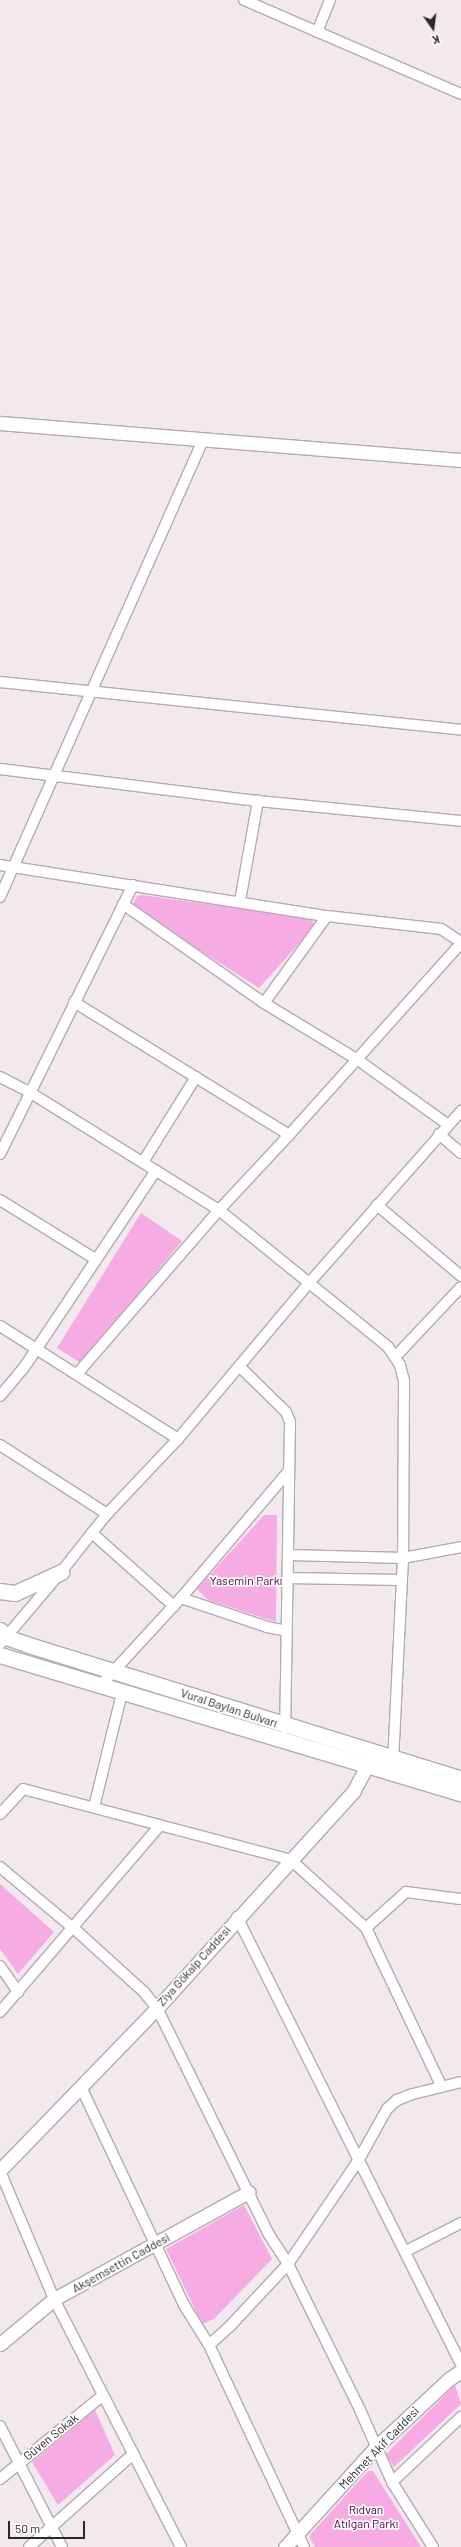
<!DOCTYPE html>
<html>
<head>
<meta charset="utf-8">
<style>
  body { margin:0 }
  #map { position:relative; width:461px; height:2547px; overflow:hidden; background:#f2e9ef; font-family:Barlow,sans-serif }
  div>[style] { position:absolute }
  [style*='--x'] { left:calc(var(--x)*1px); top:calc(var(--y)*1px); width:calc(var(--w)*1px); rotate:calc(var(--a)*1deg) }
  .green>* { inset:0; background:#f6abe3 }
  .roads { filter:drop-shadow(1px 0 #b3abb1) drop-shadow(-1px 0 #b3abb1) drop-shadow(0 1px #b3abb1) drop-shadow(0 -1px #b3abb1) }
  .minor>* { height:10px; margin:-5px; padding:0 5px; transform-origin:5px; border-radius:5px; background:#fff }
  .tertiary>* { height:13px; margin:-6.5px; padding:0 6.5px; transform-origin:6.5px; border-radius:6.5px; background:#fff }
  .secondary>* { height:15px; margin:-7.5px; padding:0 7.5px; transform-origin:7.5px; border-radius:7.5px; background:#fff }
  span { translate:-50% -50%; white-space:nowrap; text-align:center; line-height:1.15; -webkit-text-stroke:3.5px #fff; paint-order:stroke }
  .park-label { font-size:12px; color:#4b003f }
  .street-label { font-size:12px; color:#2a2729 }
  .north { position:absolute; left:413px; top:8px; width:40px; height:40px; -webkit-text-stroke:3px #fff; paint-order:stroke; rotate:166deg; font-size:11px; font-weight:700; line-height:16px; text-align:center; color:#2a2729 }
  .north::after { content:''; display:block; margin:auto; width:14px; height:18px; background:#2a2729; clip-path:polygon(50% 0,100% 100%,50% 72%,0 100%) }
  .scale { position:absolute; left:8px; top:2521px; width:77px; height:18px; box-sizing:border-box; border:2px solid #2a2729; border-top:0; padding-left:5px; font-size:12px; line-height:14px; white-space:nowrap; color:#2a2729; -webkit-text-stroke:3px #fff; paint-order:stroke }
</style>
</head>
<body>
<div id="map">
  <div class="green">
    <div style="clip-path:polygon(142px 895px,309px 918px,313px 921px,313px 928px,259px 988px,132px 907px,137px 896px)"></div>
    <div style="clip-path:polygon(141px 1213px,182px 1241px,81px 1363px,57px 1348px)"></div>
    <div style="clip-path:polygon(264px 1515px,277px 1515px,276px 1622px,208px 1600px,197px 1589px)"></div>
    <div style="clip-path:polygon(0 1884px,54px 1932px,18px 1974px,0 1949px)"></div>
    <div style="clip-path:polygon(244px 2205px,272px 2259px,214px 2319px,202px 2324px,166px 2249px)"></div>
    <div style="clip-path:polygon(455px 2385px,461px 2404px,394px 2467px,386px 2454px)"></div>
    <div style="clip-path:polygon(95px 2410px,115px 2455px,58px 2505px,32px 2462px)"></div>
    <div style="clip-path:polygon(368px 2471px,373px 2471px,421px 2547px,315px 2547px,309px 2536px)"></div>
  </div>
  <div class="roads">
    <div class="minor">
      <div style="--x:244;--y:0;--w:236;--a:23.4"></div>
      <div style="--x:317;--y:32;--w:35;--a:-68"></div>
      <div style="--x:0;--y:682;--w:463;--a:5.9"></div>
      <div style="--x:0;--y:769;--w:260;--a:7.1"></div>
      <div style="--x:258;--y:801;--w:204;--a:5.6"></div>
      <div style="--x:0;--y:865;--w:331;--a:8.9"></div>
      <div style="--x:327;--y:916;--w:115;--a:6.5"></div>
      <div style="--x:441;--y:929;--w:24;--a:33"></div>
      <div style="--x:0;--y:897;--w:500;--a:-66.05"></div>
      <div style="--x:240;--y:901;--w:102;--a:-79.8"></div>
      <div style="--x:123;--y:904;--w:172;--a:35.1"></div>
      <div style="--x:264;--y:1003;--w:110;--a:31.2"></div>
      <div style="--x:358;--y:1060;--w:110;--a:35.7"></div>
      <div style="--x:74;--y:1002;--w:253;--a:31.7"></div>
      <div style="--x:289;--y:1135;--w:103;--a:133"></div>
      <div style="--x:219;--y:1210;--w:217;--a:130.9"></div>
      <div style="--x:264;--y:1003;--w:107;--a:-54.1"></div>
      <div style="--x:0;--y:1077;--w:35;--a:27"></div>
      <div style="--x:31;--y:1093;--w:221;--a:31.9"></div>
      <div style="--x:219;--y:1210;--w:218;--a:39"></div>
      <div style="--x:388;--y:1347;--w:22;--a:56"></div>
      <div style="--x:400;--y:1365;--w:16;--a:76"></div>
      <div style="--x:404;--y:1381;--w:177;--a:90.3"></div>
      <div style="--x:403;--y:1558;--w:205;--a:92.8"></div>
      <div style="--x:439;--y:1134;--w:29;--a:41"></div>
      <div style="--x:289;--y:1135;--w:258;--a:-48.1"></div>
      <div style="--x:0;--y:1154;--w:300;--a:-63.7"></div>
      <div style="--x:143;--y:1162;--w:100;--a:-58.1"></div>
      <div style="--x:0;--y:1200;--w:112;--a:31.8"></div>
      <div style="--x:377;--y:1205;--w:110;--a:40.2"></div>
      <div style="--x:0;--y:1326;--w:211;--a:32.4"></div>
      <div style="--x:395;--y:1357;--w:96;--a:-46.7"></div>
      <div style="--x:240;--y:1367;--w:64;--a:44.4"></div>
      <div style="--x:286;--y:1412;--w:11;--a:68"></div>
      <div style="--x:290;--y:1422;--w:307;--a:90.9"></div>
      <div style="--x:0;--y:1396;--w:35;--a:-50"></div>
      <div style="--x:23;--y:1369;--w:239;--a:-56.2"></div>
      <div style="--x:0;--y:1445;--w:127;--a:32.8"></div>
      <div style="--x:92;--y:1533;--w:110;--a:41.7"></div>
      <div style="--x:289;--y:1555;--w:114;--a:1.5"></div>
      <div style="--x:403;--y:1558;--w:59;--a:-10.7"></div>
      <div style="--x:288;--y:1578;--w:114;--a:1"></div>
      <div style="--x:181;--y:1598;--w:91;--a:18.6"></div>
      <div style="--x:267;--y:1627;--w:20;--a:11"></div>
      <div style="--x:0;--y:1644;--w:94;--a:-49.7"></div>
      <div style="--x:61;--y:1572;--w:74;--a:-51.6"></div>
      <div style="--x:107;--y:1514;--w:103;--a:-46.6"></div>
      <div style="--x:178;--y:1439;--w:204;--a:-50"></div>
      <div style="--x:309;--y:1283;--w:230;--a:-48.5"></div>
      <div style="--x:100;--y:1686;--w:120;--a:-47.4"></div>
      <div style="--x:181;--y:1598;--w:165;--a:-49.7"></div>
      <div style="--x:94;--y:1807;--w:117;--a:-76.2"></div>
      <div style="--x:0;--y:1814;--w:34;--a:-47"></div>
      <div style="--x:23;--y:1789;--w:277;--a:14.8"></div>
      <div style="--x:291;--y:1860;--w:101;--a:42.2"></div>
      <div style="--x:366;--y:1928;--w:54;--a:-42"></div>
      <div style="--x:406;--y:1892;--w:55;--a:7.3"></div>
      <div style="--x:0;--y:1867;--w:104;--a:39.9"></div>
      <div style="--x:80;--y:1934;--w:86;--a:42.2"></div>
      <div style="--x:144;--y:1992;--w:21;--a:51"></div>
      <div style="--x:157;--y:2008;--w:251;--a:63.7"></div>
      <div style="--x:268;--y:2233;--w:37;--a:57"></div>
      <div style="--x:288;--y:2264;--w:163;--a:63.7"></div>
      <div style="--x:360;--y:2410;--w:79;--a:66"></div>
      <div style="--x:392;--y:2482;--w:77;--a:57.8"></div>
      <div style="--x:237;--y:1917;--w:500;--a:63.4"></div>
      <div style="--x:366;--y:1928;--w:176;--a:64.5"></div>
      <div style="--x:0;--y:1966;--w:32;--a:55"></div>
      <div style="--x:0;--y:2012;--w:246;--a:-49.4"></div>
      <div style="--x:81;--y:2087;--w:241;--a:64.7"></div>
      <div style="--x:184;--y:2305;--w:47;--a:58"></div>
      <div style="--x:209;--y:2345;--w:223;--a:64.8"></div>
      <div style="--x:0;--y:2171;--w:139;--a:67.1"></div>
      <div style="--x:54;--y:2299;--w:279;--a:62.9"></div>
      <div style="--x:406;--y:2251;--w:62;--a:-27"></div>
      <div style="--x:209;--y:2345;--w:30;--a:-42"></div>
      <div style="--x:231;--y:2325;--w:83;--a:-46.9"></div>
      <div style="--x:288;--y:2264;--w:125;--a:-55.8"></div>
      <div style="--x:358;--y:2161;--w:60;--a:-60.9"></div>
      <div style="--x:387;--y:2109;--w:13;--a:-42"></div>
      <div style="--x:397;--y:2100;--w:17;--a:-21"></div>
      <div style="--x:413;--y:2094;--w:49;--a:-14"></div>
      <div style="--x:0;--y:2426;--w:136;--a:62.9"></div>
      <div style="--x:0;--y:2479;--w:132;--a:-39.1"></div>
      <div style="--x:392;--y:2482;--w:95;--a:-43.3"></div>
      <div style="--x:29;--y:2547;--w:140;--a:-41.8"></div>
    </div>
    <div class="tertiary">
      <div style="--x:0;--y:423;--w:462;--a:4.6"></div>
      <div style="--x:0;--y:2170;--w:226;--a:-45.9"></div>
      <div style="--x:157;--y:2008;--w:292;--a:-47.8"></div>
      <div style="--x:353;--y:1792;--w:40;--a:-62"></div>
      <div style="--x:0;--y:2344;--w:70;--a:-39.8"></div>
      <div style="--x:54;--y:2299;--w:222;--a:-28.8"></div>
      <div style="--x:285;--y:2547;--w:134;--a:-47.7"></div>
      <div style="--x:375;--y:2448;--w:101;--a:-43"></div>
      <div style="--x:449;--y:2379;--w:14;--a:-34"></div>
    </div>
    <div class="secondary">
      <div style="--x:0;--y:1591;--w:15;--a:8"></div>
      <div style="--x:15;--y:1593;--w:51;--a:-24.5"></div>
      <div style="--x:0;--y:1630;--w:9;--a:49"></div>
      <div style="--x:6;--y:1637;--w:28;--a:19"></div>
      <div style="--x:32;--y:1646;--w:449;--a:17.2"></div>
      <div style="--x:0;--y:1655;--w:481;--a:16.7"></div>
    </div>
  </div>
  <div class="park-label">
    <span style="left:246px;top:1581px">Yasemin Parkı</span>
    <span style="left:366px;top:2517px">Rıdvan<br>Atılgan Parkı</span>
  </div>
  <div class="street-label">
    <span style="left:229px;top:1708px;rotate:18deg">Vural Baylan Bulvarı</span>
    <span style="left:194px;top:1966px;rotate:-48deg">Ziya Gökalp Caddesi</span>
    <span style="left:121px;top:2263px;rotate:-29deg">Akşemsettin Caddesi</span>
    <span style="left:51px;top:2437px;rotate:-39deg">Güven Sokak</span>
    <span style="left:379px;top:2448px;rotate:-46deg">Mehmet Akif Caddesi</span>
  </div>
  <div class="north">K</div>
  <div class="scale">50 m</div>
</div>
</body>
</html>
